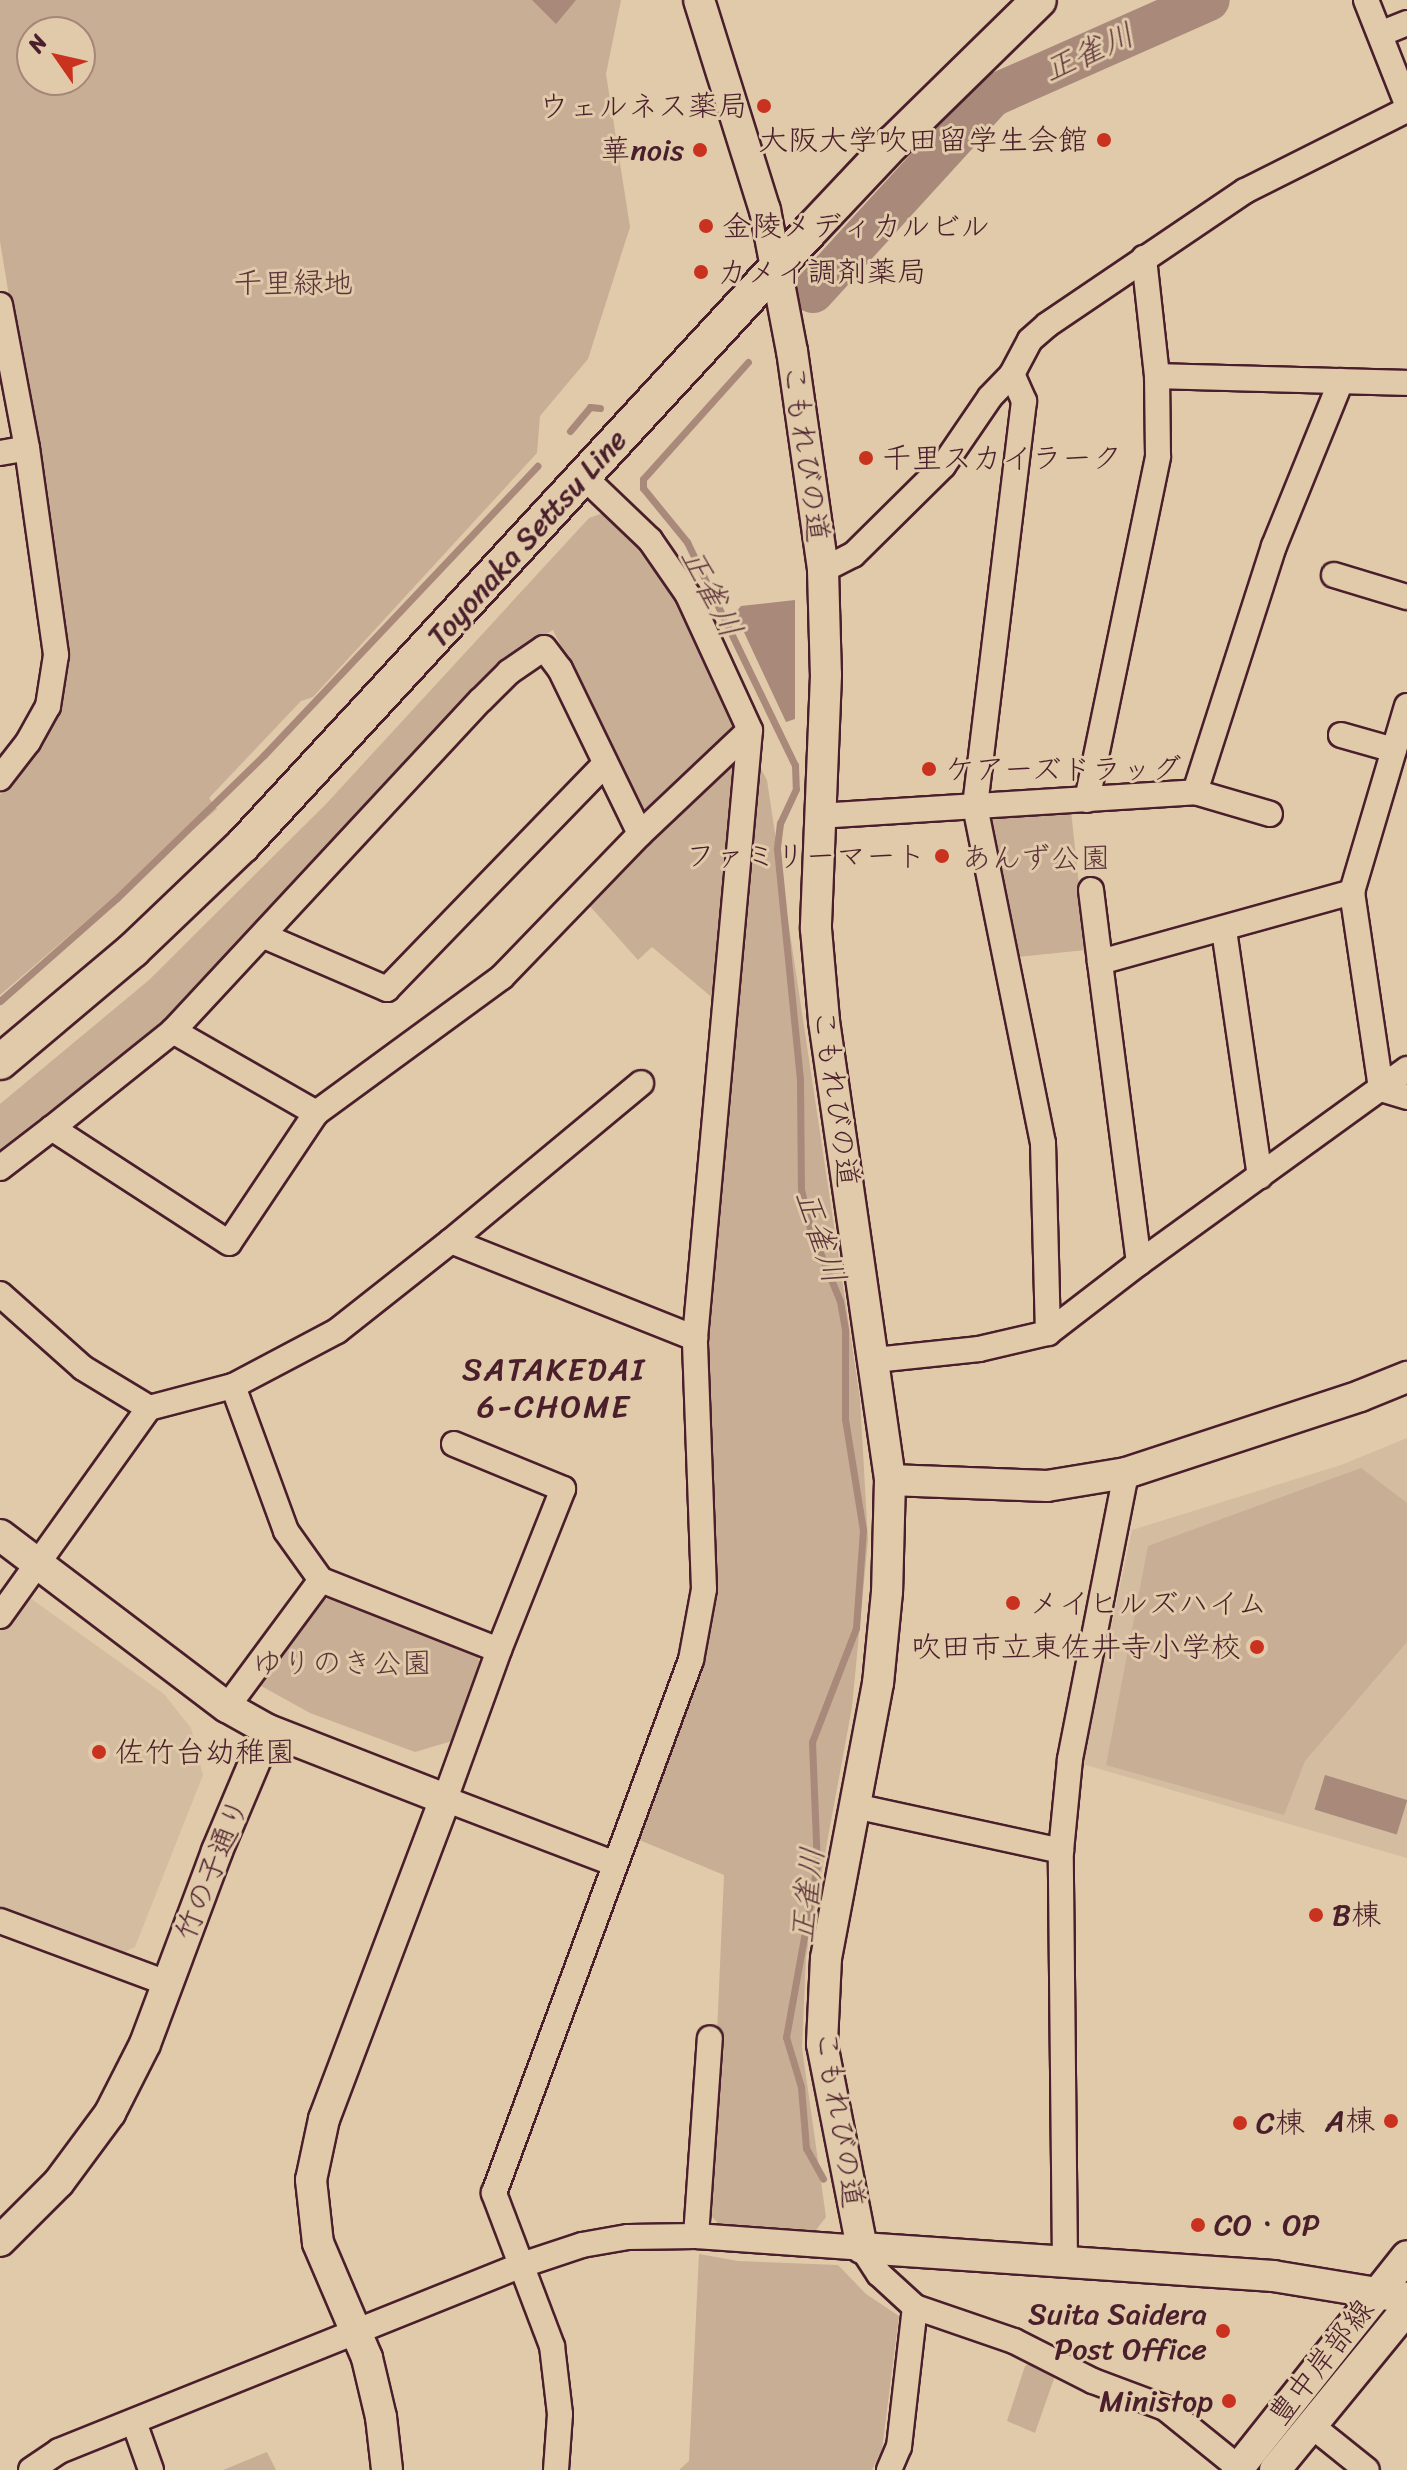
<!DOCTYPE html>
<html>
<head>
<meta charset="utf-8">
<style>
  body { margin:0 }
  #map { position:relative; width:1407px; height:2470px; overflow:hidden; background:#e1caaa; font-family:Sriracha,"Klee One",sans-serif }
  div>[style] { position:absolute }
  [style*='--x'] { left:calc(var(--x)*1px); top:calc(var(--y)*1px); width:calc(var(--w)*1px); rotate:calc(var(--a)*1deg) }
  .built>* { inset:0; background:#d4bca0 }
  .green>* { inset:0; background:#c8ae95 }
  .water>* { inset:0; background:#a8897a; transform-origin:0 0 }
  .stream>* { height:7px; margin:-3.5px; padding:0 3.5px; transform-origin:3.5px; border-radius:3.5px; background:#a8897a }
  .river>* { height:42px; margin:-21px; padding:0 21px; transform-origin:21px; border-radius:21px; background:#a8897a }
  .roads { filter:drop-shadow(2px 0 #4a1f2b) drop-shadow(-2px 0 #4a1f2b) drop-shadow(0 2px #4a1f2b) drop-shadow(0 -2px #4a1f2b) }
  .minor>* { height:24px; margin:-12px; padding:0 12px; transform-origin:12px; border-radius:12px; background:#e1caaa }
  .tertiary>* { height:30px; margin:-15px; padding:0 15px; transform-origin:15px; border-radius:15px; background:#e1caaa }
  .secondary>* { height:34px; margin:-17px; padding:0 17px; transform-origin:17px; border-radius:17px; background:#e1caaa }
  .dots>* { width:22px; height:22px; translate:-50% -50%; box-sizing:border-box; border:4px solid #e1caaa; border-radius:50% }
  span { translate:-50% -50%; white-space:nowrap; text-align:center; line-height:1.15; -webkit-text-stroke:6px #e1caaa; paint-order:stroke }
  .poi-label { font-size:30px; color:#4a1f2b }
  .right { translate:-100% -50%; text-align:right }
  .left { translate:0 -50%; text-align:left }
  .park-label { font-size:30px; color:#5d343b }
  .street-label { font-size:30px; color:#4a1f2b }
  .water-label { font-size:32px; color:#5d343b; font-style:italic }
  .neighbourhood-label { font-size:32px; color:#4a1f2b; letter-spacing:2px }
  .north { position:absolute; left:16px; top:16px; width:80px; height:80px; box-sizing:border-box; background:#e1caaa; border:2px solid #a58677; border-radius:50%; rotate:304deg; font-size:22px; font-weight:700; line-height:32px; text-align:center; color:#4a1f2b }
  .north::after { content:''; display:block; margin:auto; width:28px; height:36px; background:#c8321e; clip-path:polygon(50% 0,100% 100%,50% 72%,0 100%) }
</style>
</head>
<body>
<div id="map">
  <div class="built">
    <div style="clip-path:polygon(1407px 1438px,1407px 1858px,1082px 1764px,1132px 1530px,1341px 1465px)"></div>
    <div style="clip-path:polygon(26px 1595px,164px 1694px,191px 1728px,203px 1775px,135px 1947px,118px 1955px,0 1910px,0 1631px)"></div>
  </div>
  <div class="green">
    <div style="clip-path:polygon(evenodd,0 0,621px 0,606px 74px,630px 227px,588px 359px,540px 416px,537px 453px,313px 697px,301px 701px,209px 798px,217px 809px,0 995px,0 795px,13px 780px,67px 653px,0 241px,0 0,32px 32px,80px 32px,80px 80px,32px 80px,32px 32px)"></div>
    <div style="clip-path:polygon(603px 513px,649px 551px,677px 592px,732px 717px,767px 780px,860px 1399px,868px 1540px,852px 1707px,806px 1957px,802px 2048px,826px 2217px,813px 2234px,722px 2228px,709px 2213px,724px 1875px,637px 1839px,703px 1663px,716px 1592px,704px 1339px,733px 1015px,652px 947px,638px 960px,588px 904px,654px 837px,553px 630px,500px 661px,168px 1020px,0 1149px,0 1104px,149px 980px,326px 804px,589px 518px)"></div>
    <div style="clip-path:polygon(1071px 811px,1086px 950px,1017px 957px,987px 826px,995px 816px)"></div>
    <div style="clip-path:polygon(1361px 1468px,1407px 1503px,1407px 1642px,1305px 1761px,1284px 1815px,1106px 1765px,1148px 1546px)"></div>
    <div style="clip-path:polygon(333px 1597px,477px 1655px,482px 1669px,455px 1740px,415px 1752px,310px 1713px,254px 1682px,314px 1602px)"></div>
    <div style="clip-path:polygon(699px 2254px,738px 2261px,838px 2265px,866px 2294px,899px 2316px,882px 2449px,872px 2470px,679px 2470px,689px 2461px)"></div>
    <div style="clip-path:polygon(1036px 2360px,1056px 2373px,1035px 2433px,1007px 2421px,1025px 2366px)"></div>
    <div style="clip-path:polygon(267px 2452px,276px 2470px,223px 2470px)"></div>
  </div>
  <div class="water">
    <div style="clip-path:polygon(532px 0,576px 0,556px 24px)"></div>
    <div style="clip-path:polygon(795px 600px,795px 719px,786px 722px,735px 613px,741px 606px)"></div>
    <div style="left:1325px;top:1775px;width:86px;height:36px;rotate:17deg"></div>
  </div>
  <div class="stream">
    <div style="--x:748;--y:362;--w:157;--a:131.9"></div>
    <div style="--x:643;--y:479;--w:9;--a:90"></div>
    <div style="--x:643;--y:488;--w:70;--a:50.8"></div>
    <div style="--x:687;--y:542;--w:248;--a:64.2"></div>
    <div style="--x:795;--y:765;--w:24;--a:88"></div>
    <div style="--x:796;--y:789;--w:38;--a:115"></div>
    <div style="--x:780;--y:823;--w:26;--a:97"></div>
    <div style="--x:777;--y:849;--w:232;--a:84.3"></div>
    <div style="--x:800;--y:1080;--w:109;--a:89.5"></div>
    <div style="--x:801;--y:1189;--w:40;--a:77"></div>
    <div style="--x:810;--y:1228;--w:79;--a:67.7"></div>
    <div style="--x:840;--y:1301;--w:29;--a:80"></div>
    <div style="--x:845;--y:1330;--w:89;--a:90"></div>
    <div style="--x:845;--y:1419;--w:112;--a:80.8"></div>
    <div style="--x:863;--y:1530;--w:98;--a:94.1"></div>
    <div style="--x:856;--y:1628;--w:122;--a:111.1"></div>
    <div style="--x:812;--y:1742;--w:123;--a:87.7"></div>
    <div style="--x:817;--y:1865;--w:175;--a:100.2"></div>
    <div style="--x:786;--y:2037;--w:52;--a:73.3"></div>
    <div style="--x:801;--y:2087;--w:61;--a:85.3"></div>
    <div style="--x:806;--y:2148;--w:35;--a:61"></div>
    <div style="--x:570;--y:431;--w:31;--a:-50"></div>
    <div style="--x:590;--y:407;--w:10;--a:6"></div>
    <div style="--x:0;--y:1001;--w:156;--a:-41.4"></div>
    <div style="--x:117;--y:898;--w:205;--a:-44.2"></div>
    <div style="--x:264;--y:755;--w:398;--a:-46.6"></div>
  </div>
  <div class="river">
    <div style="--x:813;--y:292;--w:265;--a:-47.6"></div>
    <div style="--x:992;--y:96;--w:237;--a:-23.9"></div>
  </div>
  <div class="roads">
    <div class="minor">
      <div style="--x:1366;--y:0;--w:112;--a:68.5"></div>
      <div style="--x:1380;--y:34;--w:29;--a:-22"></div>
      <div style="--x:0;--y:305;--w:146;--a:79.3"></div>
      <div style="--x:27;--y:448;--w:209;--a:82"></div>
      <div style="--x:56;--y:655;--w:52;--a:98.9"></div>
      <div style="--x:48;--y:706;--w:41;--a:119.1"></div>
      <div style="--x:28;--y:742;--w:46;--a:127.9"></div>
      <div style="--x:1012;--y:374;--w:30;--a:66"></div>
      <div style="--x:1024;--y:401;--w:408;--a:96.9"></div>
      <div style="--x:975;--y:806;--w:344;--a:78.6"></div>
      <div style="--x:1043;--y:1143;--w:190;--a:88.5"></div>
      <div style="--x:1157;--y:376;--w:250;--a:1.6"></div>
      <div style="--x:0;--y:453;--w:27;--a:-10"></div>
      <div style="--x:823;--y:570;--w:34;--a:-27"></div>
      <div style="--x:853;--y:555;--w:127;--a:-44.7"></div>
      <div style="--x:943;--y:466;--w:83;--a:-55.7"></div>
      <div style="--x:990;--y:397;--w:32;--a:-46"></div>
      <div style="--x:1012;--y:374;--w:38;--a:-62"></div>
      <div style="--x:1030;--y:340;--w:23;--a:-41"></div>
      <div style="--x:1047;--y:325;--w:239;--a:-34.1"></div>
      <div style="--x:1245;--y:191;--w:181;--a:-26.6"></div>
      <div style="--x:1334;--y:575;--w:76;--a:16.8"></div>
      <div style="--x:544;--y:648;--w:26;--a:53"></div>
      <div style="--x:560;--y:669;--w:183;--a:64.1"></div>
      <div style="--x:640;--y:834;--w:199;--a:134"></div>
      <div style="--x:502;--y:977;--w:230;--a:143.8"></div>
      <div style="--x:316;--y:1113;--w:156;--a:123.8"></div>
      <div style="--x:229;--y:1243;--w:211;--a:-147"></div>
      <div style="--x:52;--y:1128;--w:155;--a:-38.7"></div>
      <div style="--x:173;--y:1031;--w:452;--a:-47.1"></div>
      <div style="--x:481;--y:700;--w:40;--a:-45"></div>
      <div style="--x:509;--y:672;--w:42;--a:-34.4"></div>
      <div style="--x:1407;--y:706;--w:194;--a:106.5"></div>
      <div style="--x:1352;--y:892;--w:199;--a:81.6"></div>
      <div style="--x:1381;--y:1089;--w:27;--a:17"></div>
      <div style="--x:1341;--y:735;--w:55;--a:15.8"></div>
      <div style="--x:1195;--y:792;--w:258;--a:-72.2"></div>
      <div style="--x:1274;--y:546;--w:178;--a:-67.9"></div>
      <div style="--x:1087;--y:800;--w:351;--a:-78.3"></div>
      <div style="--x:1158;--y:456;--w:80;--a:-90.7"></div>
      <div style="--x:1157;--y:376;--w:119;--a:-96.3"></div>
      <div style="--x:818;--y:816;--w:378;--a:-3.6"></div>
      <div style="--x:1195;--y:792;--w:78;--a:16.3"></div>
      <div style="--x:640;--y:834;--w:151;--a:-43.4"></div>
      <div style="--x:1091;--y:890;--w:73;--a:82.9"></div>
      <div style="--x:1224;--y:930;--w:249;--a:81.7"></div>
      <div style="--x:264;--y:936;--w:134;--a:23.3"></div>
      <div style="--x:387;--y:989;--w:312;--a:-45.9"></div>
      <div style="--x:173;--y:1031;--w:165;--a:29.8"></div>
      <div style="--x:0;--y:1168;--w:66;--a:-37.6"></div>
      <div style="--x:451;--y:1241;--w:247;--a:-39.7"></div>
      <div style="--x:1139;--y:1263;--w:304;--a:-97.4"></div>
      <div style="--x:1100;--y:962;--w:262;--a:-15.5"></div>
      <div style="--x:0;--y:1294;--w:111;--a:41.7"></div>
      <div style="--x:83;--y:1368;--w:77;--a:31.2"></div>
      <div style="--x:875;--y:1360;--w:105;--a:-6"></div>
      <div style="--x:979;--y:1349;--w:71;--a:-13.1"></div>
      <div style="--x:1048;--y:1333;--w:115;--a:-37.6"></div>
      <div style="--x:1139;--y:1263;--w:331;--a:-35.9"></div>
      <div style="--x:233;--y:1386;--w:154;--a:69.9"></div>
      <div style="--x:286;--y:1531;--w:60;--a:54.5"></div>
      <div style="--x:321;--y:1580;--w:191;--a:21.5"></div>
      <div style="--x:499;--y:1650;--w:158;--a:109.9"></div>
      <div style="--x:445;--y:1799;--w:180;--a:20.9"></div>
      <div style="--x:454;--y:1444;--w:118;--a:22.4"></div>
      <div style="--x:563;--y:1489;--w:173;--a:111.7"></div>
      <div style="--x:0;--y:1616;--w:256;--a:-54.4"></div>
      <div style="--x:149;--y:1408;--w:87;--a:-14.7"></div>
      <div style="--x:233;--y:1386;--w:118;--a:-27.9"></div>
      <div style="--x:337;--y:1331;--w:145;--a:-38.3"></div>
      <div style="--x:451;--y:1241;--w:263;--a:21.7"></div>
      <div style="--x:227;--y:1707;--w:158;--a:-53.5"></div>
      <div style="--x:855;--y:1806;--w:211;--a:12.3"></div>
      <div style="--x:0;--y:1921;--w:178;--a:20.4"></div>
      <div style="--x:696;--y:2236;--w:198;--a:-86"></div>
      <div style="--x:1065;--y:2262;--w:411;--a:-90.6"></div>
      <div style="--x:1061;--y:1851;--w:92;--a:-84.4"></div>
      <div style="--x:1070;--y:1759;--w:291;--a:-78.9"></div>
      <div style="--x:134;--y:2422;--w:51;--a:70.5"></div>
      <div style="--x:1312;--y:2426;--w:70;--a:38.7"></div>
      <div style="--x:31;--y:2470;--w:34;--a:-34"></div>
      <div style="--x:59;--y:2451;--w:499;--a:-21.9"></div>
      <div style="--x:522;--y:2265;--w:63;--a:-18.4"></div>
      <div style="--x:582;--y:2245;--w:47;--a:-9.9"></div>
      <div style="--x:628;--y:2237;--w:68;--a:-0.8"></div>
      <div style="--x:696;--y:2236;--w:166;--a:4.1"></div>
      <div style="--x:862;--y:2248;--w:31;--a:57"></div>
      <div style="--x:879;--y:2274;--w:49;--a:42.5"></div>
      <div style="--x:915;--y:2307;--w:105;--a:19"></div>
      <div style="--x:1014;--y:2341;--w:89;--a:26.9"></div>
      <div style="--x:1093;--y:2381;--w:77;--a:20.6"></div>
      <div style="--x:1165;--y:2408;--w:95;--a:39"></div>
      <div style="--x:556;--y:2470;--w:56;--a:-85.9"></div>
      <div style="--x:560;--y:2414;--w:68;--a:-96.7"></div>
      <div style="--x:552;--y:2346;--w:164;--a:-110.8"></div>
      <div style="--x:494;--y:2193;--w:568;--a:-69.72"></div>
      <div style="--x:691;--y:1660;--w:72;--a:-79.6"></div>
      <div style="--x:704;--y:1589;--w:251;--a:-92.1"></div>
      <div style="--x:695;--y:1338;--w:610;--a:-84.83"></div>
      <div style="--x:750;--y:730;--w:149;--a:-114.7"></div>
      <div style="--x:688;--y:595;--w:67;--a:-124.6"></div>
      <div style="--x:650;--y:540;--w:93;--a:-136.3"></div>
      <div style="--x:889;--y:2470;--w:25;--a:-67"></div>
      <div style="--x:899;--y:2447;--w:141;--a:-83.5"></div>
    </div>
    <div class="tertiary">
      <div style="--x:699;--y:0;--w:220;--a:72.6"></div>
      <div style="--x:765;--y:210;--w:144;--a:79.2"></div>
      <div style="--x:792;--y:351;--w:221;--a:81.9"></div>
      <div style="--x:823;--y:570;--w:105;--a:88.4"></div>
      <div style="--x:826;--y:675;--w:254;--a:92.3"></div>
      <div style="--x:816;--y:929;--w:92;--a:85"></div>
      <div style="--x:824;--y:1021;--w:464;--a:81.8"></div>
      <div style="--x:890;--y:1480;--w:112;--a:91.5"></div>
      <div style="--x:887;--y:1592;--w:91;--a:95.6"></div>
      <div style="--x:878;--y:1683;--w:280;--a:100.7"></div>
      <div style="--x:826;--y:1958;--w:86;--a:92.7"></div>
      <div style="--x:822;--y:2044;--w:208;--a:78.9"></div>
      <div style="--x:862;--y:2248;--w:412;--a:3.9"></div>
      <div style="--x:1273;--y:2276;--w:136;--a:9.3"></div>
      <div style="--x:890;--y:1480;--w:157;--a:2.2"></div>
      <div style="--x:1047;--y:1486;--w:80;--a:-9.3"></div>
      <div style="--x:1126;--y:1473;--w:246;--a:-18.2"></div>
      <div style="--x:1360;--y:1396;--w:51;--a:-22"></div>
      <div style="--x:0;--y:1535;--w:285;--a:37.2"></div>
      <div style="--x:227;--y:1707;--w:47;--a:29.3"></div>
      <div style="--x:268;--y:1730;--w:190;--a:21.3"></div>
      <div style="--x:445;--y:1799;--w:342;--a:110.7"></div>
      <div style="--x:324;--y:2119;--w:62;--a:102"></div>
      <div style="--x:311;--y:2180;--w:63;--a:83.7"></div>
      <div style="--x:318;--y:2243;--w:125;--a:66.9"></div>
      <div style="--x:367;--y:2358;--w:61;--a:76.7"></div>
      <div style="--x:381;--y:2417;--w:53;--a:83.5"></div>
      <div style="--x:0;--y:2241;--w:83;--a:-45"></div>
      <div style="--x:59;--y:2182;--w:86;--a:-53.5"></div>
      <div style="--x:110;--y:2113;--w:77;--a:-63.1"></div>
      <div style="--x:145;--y:2044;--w:206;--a:-69.5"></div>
      <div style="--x:217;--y:1851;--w:131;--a:-67.1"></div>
      <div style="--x:1237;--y:2470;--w:273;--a:-51.5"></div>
      <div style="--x:1275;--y:2470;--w:208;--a:-50.7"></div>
    </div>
    <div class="secondary">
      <div style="--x:0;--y:1062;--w:174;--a:-40.1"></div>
      <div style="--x:133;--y:950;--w:152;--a:-43.7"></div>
      <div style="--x:243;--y:845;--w:834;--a:-47.28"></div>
      <div style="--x:809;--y:232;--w:122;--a:-46.7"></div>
      <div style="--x:893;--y:143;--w:204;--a:-44.4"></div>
    </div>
  </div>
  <div class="dots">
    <div style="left:764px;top:106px;background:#c8321e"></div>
    <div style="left:1104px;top:140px;background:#c8321e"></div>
    <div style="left:700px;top:150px;background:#c8321e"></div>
    <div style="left:706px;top:226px;background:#c8321e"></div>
    <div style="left:701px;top:272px;background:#c8321e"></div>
    <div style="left:866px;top:458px;background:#c8321e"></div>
    <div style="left:929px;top:769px;background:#c8321e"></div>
    <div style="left:942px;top:856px;background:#c8321e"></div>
    <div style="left:1013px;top:1603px;background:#c8321e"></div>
    <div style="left:1257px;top:1647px;background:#c8321e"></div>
    <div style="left:99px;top:1752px;background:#c8321e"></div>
    <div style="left:1316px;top:1915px;background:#c8321e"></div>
    <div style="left:1391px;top:2121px;background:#c8321e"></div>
    <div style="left:1240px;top:2123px;background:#c8321e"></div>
    <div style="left:1198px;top:2225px;background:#c8321e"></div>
    <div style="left:1223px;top:2331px;background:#c8321e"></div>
    <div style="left:1229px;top:2401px;background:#c8321e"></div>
  </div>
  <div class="poi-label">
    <span class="right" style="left:748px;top:106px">ウェルネス薬局</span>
    <span class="right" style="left:1088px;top:140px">大阪大学吹田留学生会館</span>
    <span class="right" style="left:684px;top:150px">華nois</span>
    <span class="left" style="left:722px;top:226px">金陵メディカルビル</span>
    <span class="left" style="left:717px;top:272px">カメイ調剤薬局</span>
    <span class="left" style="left:882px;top:458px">千里スカイラーク</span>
    <span class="left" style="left:945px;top:769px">ケアーズドラッグ</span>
    <span class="right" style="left:926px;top:856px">ファミリーマート</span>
    <span class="left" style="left:1029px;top:1603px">メイヒルズハイム</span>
    <span class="right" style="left:1241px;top:1647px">吹田市立東佐井寺小学校</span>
    <span class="left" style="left:115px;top:1752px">佐竹台幼稚園</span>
    <span class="left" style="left:1332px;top:1915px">B棟</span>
    <span class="right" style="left:1375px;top:2121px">A棟</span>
    <span class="left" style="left:1256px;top:2123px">C棟</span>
    <span class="left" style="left:1214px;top:2225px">CO・OP</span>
    <span class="right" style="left:1207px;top:2331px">Suita Saidera<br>Post Office</span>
    <span class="right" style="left:1213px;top:2401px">Ministop</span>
  </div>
  <div class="park-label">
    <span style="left:293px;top:283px">千里緑地</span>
    <span style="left:1036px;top:858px">あんず公園</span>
    <span style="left:342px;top:1663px">ゆりのき公園</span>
  </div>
  <div class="street-label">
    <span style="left:806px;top:453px;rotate:82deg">こもれびの道</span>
    <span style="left:527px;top:538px;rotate:-48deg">Toyonaka Settsu Line</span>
    <span style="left:836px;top:1098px;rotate:82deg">こもれびの道</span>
    <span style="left:212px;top:1869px;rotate:-68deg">竹の子通り</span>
    <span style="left:840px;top:2119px;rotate:81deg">こもれびの道</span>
    <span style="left:1321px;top:2362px;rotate:-52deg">豊中岸部線</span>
  </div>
  <div class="water-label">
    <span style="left:1089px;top:53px;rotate:-24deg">正雀川</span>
    <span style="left:711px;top:593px;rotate:63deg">正雀川</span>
    <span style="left:820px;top:1237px;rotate:72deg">正雀川</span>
    <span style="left:808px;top:1895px;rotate:-83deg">正雀川</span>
  </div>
  <div class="neighbourhood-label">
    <span style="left:554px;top:1389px">SATAKEDAI<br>6-CHOME</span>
  </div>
  <div class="north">N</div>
</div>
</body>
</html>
